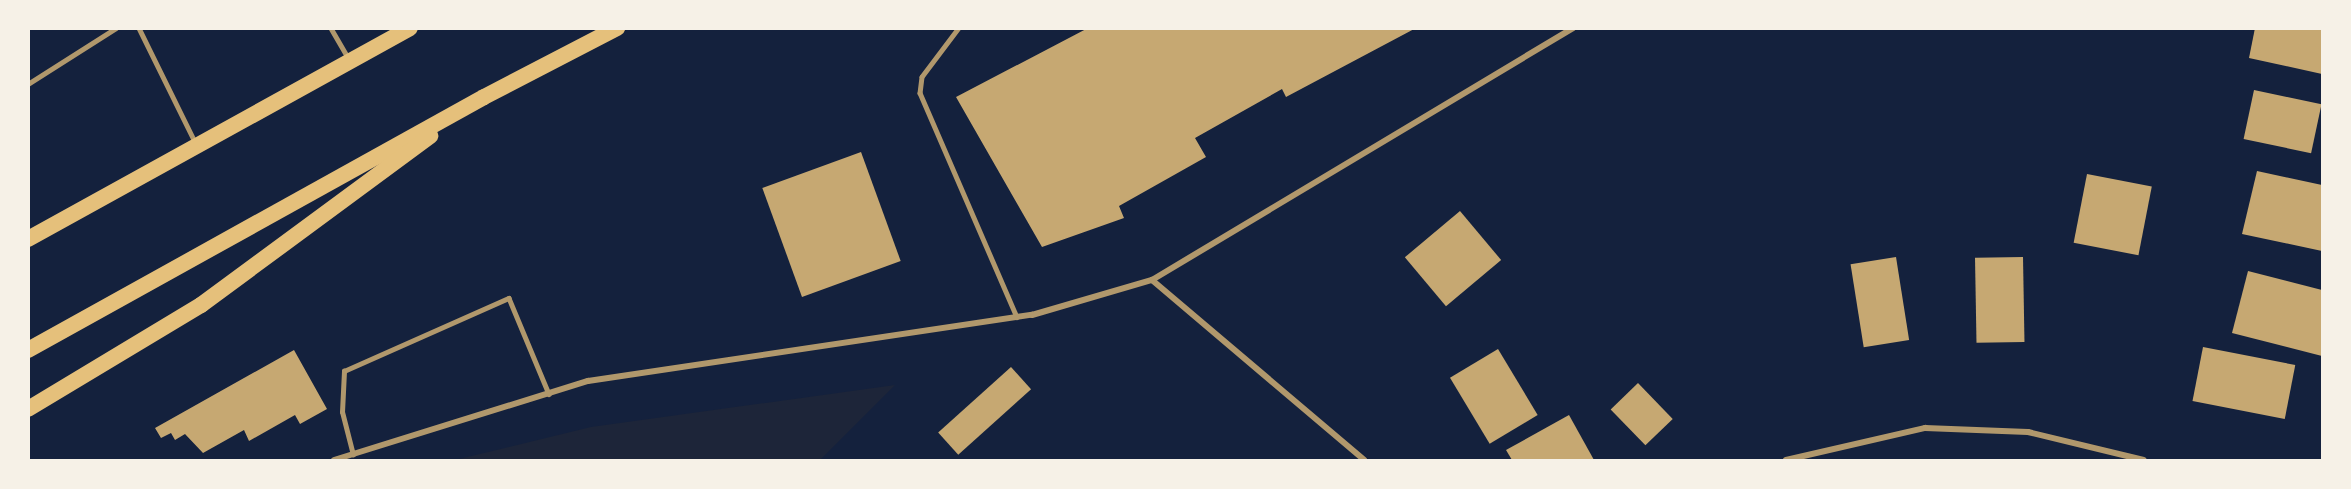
<!DOCTYPE html>
<html>
<head>
<meta charset="utf-8">
<style>
  body { margin:0 }
  #map { position:relative; width:2351px; height:489px; overflow:hidden; background:#14213d; font-family:Helvetica,sans-serif }
  div>[style] { position:absolute }
  [style*='--x'] { left:calc(var(--x)*1px); top:calc(var(--y)*1px); width:calc(var(--w)*1px); rotate:calc(var(--a)*1deg) }
  .green>* { inset:0; background:#1d2539 }
  .building>* { inset:0; background:#c6a872; transform-origin:0 0 }
  .service>* { height:4.5px; margin:-2.25px; padding:0 2.25px; transform-origin:2.25px; border-radius:2.25px; background:#b1986c }
  .minor>* { height:6px; margin:-3px; padding:0 3px; transform-origin:3px; border-radius:3px; background:#b1986c }
  .trunk>* { height:16px; margin:-8px; padding:0 8px; transform-origin:8px; border-radius:8px; background:#e5c07b }
  span { translate:-50% -50%; white-space:nowrap; text-align:center; line-height:1.15; -webkit-text-stroke:4.5px #f6f1e7; paint-order:stroke }
  .frame { position:absolute; inset:0; border:30px solid #f6f1e7; pointer-events:none }
</style>
</head>
<body>
<div id="map">
  <div class="green">
    <div style="clip-path:polygon(895px 385px,820px 460px,455px 460px,591px 427px)"></div>
  </div>
  <div class="building">
    <div style="clip-path:polygon(1088px 28px,1416px 28px,1286px 97px,1282px 89px,1195px 138px,1206px 157px,1119px 206px,1124px 218px,1042px 247px,956px 97px)"></div>
    <div style="clip-path:polygon(2255px 28px,2322px 28px,2322px 74px,2249px 58px)"></div>
    <div style="left:2254px;top:90px;width:69px;height:50px;rotate:12deg"></div>
    <div style="left:861px;top:152px;width:116px;height:105px;rotate:70deg"></div>
    <div style="clip-path:polygon(2257px 171px,2322px 185px,2322px 251px,2242px 234px)"></div>
    <div style="left:2087px;top:174px;width:66px;height:70px;rotate:11deg"></div>
    <div style="left:1460px;top:211px;width:64px;height:72px;rotate:50deg"></div>
    <div style="left:1896px;top:257px;width:84px;height:46px;rotate:81deg"></div>
    <div style="left:2023px;top:257px;width:85px;height:48px;rotate:89deg"></div>
    <div style="clip-path:polygon(2248px 271px,2322px 290px,2322px 356px,2232px 333px)"></div>
    <div style="left:2203px;top:347px;width:94px;height:55px;rotate:11deg"></div>
    <div style="left:1498px;top:349px;width:77px;height:56px;rotate:59deg"></div>
    <div style="clip-path:polygon(294px 350px,327px 409px,300px 424px,295px 415px,249px 441px,244px 430px,203px 453px,185px 434px,175px 440px,171px 433px,161px 438px,155px 428px)"></div>
    <div style="left:1011px;top:367px;width:30px;height:98px;rotate:48deg"></div>
    <div style="left:1638px;top:383px;width:50px;height:38px;rotate:46deg"></div>
    <div style="clip-path:polygon(1569px 415px,1594px 460px,1512px 460px,1506px 450px)"></div>
  </div>
  <div class="service">
    <div style="--x:139;--y:28;--w:127;--a:63.8"></div>
    <div style="--x:331;--y:28;--w:34;--a:60"></div>
    <div style="--x:959;--y:28;--w:61;--a:127.1"></div>
    <div style="--x:922;--y:77;--w:16;--a:97"></div>
    <div style="--x:920;--y:93;--w:244;--a:66.6"></div>
    <div style="--x:28;--y:84;--w:104;--a:-32.5"></div>
    <div style="--x:353;--y:455;--w:44;--a:-104.3"></div>
    <div style="--x:342;--y:412;--w:41;--a:-87.2"></div>
    <div style="--x:344;--y:371;--w:180;--a:-23.9"></div>
    <div style="--x:509;--y:298;--w:104;--a:67.4"></div>
  </div>
  <div class="minor">
    <div style="--x:1152;--y:280;--w:278;--a:40.3"></div>
    <div style="--x:334;--y:460;--w:266;--a:-17.3"></div>
    <div style="--x:588;--y:381;--w:449;--a:-8.5"></div>
    <div style="--x:1032;--y:315;--w:125;--a:-16.3"></div>
    <div style="--x:1152;--y:280;--w:491;--a:-30.9"></div>
    <div style="--x:1786;--y:460;--w:143;--a:-13"></div>
    <div style="--x:1925;--y:428;--w:103;--a:2.2"></div>
    <div style="--x:2028;--y:432;--w:119;--a:13.6"></div>
  </div>
  <div class="trunk">
    <div style="--x:28;--y:239;--w:436;--a:-28.9"></div>
    <div style="--x:28;--y:350;--w:521;--a:-29.02"></div>
    <div style="--x:484;--y:97;--w:150;--a:-27.4"></div>
    <div style="--x:28;--y:409;--w:202;--a:-31"></div>
    <div style="--x:201;--y:305;--w:285;--a:-36.4"></div>
  </div>
  <div class="frame"></div>
</div>
</body>
</html>
